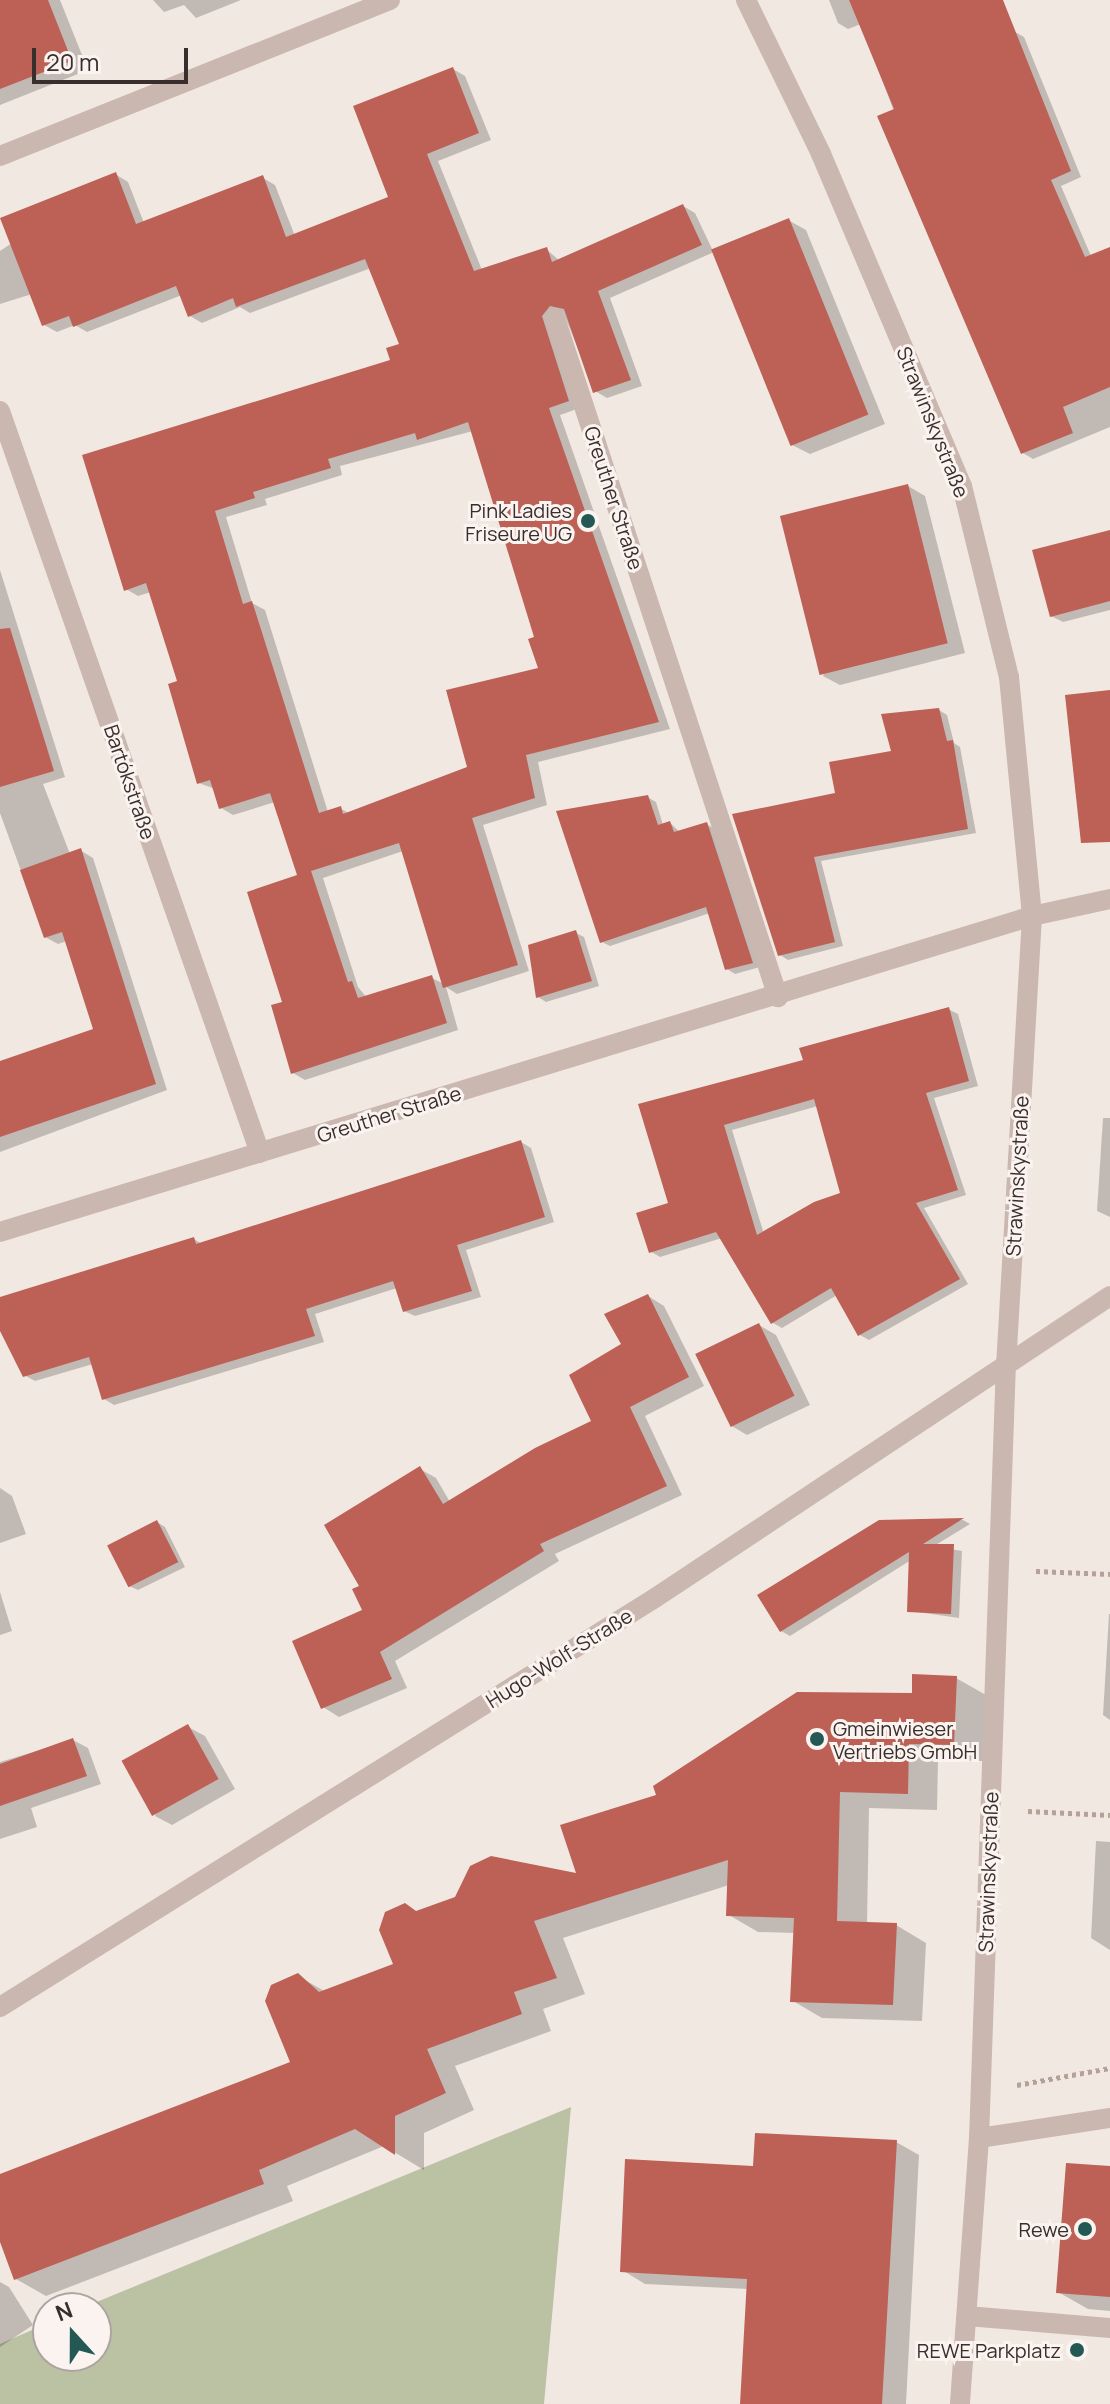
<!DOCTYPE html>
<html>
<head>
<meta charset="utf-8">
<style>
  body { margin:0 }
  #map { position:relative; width:1110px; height:2404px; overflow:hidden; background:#f2e8e2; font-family:Manrope,sans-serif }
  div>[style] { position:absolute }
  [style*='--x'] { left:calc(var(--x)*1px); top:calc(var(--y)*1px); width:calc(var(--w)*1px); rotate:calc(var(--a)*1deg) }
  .green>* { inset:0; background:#bbc1a3 }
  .shadow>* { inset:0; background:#0003 }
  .building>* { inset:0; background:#bd6056; transform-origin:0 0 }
  .path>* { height:5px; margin-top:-2.5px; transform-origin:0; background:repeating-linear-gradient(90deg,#b6a199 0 4px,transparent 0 8px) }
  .minor>* { height:20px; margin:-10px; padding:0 10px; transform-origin:10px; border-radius:10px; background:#cab7af }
  .dots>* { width:22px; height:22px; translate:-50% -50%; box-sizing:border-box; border:4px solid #faf3ef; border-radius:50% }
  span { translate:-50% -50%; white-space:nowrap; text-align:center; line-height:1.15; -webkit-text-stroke:6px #faf3ef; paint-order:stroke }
  .street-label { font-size:20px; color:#392e2c }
  .poi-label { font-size:20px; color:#392e2c }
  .right { translate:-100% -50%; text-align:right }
  .left { translate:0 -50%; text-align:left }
  .north { position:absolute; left:32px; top:2292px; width:80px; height:80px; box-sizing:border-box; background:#faf3ef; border:2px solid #ada4a1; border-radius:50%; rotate:339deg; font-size:22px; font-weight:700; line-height:32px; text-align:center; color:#392e2c }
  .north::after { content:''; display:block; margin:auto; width:28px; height:36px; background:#245854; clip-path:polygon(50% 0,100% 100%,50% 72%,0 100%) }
  .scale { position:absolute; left:32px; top:48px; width:156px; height:36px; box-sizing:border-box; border:4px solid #392e2c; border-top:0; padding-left:10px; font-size:24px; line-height:28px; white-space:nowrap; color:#392e2c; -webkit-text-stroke:6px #faf3ef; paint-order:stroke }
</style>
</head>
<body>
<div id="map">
  <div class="green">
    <div style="clip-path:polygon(571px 2107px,544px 2404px,0 2404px,0 2344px,48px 2323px,48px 2356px,96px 2356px,96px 2308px,82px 2308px)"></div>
  </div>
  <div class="shadow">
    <div style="clip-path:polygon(0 0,60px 0,88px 70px,0 105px)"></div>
    <div style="clip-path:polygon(153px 0,241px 0,196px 18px,184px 5px,164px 12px)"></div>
    <div style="clip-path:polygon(829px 0,1002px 0,1015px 32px,1024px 37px,1081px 177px,1061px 186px,1091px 256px,1110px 249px,1110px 427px,1033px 459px,1023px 453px,861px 24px,848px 29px,838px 23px)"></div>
    <div style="clip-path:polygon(evenodd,453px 69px,465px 76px,491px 140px,438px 161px,482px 270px,546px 249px,560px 261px,683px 206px,695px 213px,713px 251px,788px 220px,806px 230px,885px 424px,810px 454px,792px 445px,714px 252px,610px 298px,642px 386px,607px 398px,595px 391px,563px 312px,554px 324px,580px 408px,560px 415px,670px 729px,538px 762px,547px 805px,483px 825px,529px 971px,457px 994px,446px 987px,458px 1030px,305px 1080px,293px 1073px,285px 1004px,300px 877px,275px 802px,233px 815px,221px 808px,215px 789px,199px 783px,180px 682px,151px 592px,138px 596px,126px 589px,85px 456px,392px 361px,401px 345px,371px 268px,250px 313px,240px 307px,202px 323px,190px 316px,182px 295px,87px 332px,75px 325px,57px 332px,44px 325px,32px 294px,0 304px,0 251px,115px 174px,128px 182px,144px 223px,263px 178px,275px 185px,295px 236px,391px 198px,453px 69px,473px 431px,536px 638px,540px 669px,469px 768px,350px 814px,340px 808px,328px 812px,265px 610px,252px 603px,226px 517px,267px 505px,265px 499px,342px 475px,340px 466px,473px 431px,453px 69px,403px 851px,444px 984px,432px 978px,367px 998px,358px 987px,323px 878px,403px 851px)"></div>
    <div style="clip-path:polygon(908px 486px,925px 496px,965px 653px,840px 685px,823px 676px)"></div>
    <div style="clip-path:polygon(1110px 532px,1110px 610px,1063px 622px,1051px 616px)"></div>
    <div style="clip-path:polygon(0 570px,65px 777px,43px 784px,70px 854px,80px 850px,93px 858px,167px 1090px,0 1152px,0 1071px,95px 1030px,67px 941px,58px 944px,45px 937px,0 813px)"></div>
    <div style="clip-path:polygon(939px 710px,947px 715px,954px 743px,960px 747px,976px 833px,821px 861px,843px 946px,788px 960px,780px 955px,734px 816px,837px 795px,894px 753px)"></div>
    <div style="clip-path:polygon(647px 797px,656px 802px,663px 825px,670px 823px,680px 832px,706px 824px,715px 829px,760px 967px,735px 974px,727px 969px,710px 913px,610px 946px,602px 942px)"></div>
    <div style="clip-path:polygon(576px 933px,584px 937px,599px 986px,546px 1002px,538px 997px)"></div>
    <div style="clip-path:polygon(evenodd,948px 1009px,958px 1014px,978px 1086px,934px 1098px,966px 1195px,924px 1208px,968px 1284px,869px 1340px,860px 1335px,837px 1295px,782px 1328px,773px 1323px,722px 1238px,660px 1257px,650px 1251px,671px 1204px,640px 1105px,805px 1061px,948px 1009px,818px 1106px,843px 1194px,764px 1234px,732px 1130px,818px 1106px)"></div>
    <div style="clip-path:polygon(1103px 1118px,1110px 1118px,1110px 1217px,1097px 1211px)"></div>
    <div style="clip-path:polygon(521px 1142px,531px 1148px,554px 1222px,466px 1250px,481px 1297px,415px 1316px,404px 1311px,397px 1288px,315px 1314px,324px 1342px,114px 1405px,104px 1399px,93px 1364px,35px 1381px,24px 1375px,0 1327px,0 1299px,194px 1239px,202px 1244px)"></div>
    <div style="clip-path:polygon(648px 1296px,664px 1306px,704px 1386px,645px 1416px,682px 1495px,555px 1554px,559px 1561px,395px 1661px,407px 1688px,339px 1717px,323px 1707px,364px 1611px,362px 1587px,420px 1469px,436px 1478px,450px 1502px,593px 1422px)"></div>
    <div style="clip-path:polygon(759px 1325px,776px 1335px,810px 1405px,747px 1435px,730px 1425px)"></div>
    <div style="clip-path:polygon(0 1488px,12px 1496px,26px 1534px,0 1543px)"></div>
    <div style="clip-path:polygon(963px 1520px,970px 1524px,934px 1546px,962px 1551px,959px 1618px,910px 1611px,911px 1560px,790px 1636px,781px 1631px,879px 1522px)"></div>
    <div style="clip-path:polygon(157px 1522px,165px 1527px,185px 1567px,138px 1590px,129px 1586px)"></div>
    <div style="clip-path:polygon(0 1592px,12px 1631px,0 1635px)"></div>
    <div style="clip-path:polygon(1109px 1614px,1110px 1614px,1110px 1720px,1103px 1715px)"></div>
    <div style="clip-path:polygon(956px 1678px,986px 1695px,983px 1761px,938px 1760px,937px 1810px,869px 1808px,867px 1924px,896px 1925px,926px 1943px,922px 2021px,822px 2018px,793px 2001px,796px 1933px,758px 1932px,729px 1915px,729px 1885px,563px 1938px,585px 1994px,543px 2009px,551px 2031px,455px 2066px,474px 2110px,424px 2133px,424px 2170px,384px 2146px,287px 2186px,293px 2201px,46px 2296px,16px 2279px,0 2237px,0 2176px,293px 2063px,298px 1976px,326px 1992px,396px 1965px,417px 1913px,578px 1875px,658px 1796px)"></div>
    <div style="clip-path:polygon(188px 1727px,205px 1736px,235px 1789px,172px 1825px,155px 1816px)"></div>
    <div style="clip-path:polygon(73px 1740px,88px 1748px,101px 1784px,31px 1808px,37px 1827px,0 1839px,0 1762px)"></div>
    <div style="clip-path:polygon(1096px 1841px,1110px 1842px,1110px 1950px,1091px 1938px)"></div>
    <div style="clip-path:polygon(896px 2142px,919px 2155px,906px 2404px,742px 2404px,748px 2289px,645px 2284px,622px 2270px,755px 2168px)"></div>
    <div style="clip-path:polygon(1110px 2168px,1110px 2311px,1088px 2309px,1058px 2292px)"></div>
    <div style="clip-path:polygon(0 2282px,9px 2287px,33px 2325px,0 2347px)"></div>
  </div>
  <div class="building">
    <div style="clip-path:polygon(0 0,48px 0,72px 61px,0 89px)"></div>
    <div style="clip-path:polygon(849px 0,1003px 0,1071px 171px,1051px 180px,1085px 257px,1110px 247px,1110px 387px,1063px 407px,1073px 433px,1021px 454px,877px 116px,894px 109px)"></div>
    <div style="clip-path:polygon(evenodd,453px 67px,479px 133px,427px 154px,474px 271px,547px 247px,552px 262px,683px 204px,702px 245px,598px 291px,631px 380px,593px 393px,564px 309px,550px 306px,542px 316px,569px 401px,549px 408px,659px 722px,526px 755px,535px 798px,472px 818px,518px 965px,443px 988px,399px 843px,311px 871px,348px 982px,352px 981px,358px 998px,432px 975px,447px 1023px,291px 1074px,271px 1005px,282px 1002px,247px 892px,297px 875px,270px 793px,219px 809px,210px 780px,197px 784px,168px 684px,177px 681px,146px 583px,124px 591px,82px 455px,390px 360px,386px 348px,399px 344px,365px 259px,236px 307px,233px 298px,188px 317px,176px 286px,73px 327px,69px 316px,42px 326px,0 218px,116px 172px,136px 224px,263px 175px,286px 237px,388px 197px,353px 106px,453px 67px,468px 422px,534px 637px,528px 639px,538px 668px,446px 690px,467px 767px,343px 814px,341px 806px,319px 813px,252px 601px,243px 604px,215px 511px,255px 498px,253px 492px,331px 468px,328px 459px,415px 433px,417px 440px,468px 422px)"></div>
    <div style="left:789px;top:218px;width:212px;height:84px;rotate:68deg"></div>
    <div style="left:908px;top:484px;width:164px;height:132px;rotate:76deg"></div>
    <div style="clip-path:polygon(1110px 530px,1110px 601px,1050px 617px,1032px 550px)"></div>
    <div style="clip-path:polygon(10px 628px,54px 771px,0 787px,0 629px)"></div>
    <div style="clip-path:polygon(1110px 690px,1110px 842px,1081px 843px,1065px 695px)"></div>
    <div style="clip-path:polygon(939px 708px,947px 741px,953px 740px,968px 829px,814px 857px,835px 942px,778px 956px,732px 814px,835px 793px,829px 762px,891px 751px,881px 714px)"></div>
    <div style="clip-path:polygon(648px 795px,658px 825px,670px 821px,674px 832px,707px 822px,753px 963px,725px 970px,706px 907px,600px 943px,556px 811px)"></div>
    <div style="clip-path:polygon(81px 848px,156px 1084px,0 1137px,0 1061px,93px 1029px,62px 932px,44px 938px,20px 870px)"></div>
    <div style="clip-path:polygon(576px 930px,592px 981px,536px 998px,528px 945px)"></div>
    <div style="clip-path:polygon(evenodd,949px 1007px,969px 1081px,926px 1093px,958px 1190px,916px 1203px,960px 1279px,858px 1336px,831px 1288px,771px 1324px,716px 1232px,649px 1253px,636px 1213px,668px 1203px,638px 1104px,803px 1060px,799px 1048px,949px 1007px,814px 1099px,840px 1193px,814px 1202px,757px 1235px,724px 1125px,814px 1099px)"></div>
    <div style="clip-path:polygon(521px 1140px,545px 1217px,457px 1245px,472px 1291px,403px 1312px,393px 1281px,306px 1309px,315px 1336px,102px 1400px,89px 1357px,23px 1377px,0 1331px,0 1297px,194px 1237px,196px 1244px)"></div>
    <div style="clip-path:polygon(648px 1294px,689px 1377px,630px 1407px,667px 1486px,540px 1544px,544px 1551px,380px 1652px,392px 1679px,321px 1709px,292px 1641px,362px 1610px,352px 1589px,359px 1586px,324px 1525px,420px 1466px,443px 1504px,535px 1448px,591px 1421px,569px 1375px,621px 1344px,604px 1314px)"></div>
    <div style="left:759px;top:1323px;width:81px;height:71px;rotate:64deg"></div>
    <div style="clip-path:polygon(964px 1518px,923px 1544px,954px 1544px,951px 1614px,907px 1612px,909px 1552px,780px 1632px,757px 1595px,879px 1520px)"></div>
    <div style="left:157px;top:1520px;width:47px;height:56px;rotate:63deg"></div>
    <div style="clip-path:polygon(912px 1674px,957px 1676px,954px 1745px,909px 1744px,908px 1794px,840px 1792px,837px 1921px,897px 1923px,893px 2005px,790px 2002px,794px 1918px,726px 1916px,728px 1860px,534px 1921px,557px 1978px,514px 1992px,522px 2014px,427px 2049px,446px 2093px,395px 2116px,395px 2155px,355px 2129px,259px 2170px,264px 2184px,14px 2280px,0 2242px,0 2174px,290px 2062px,265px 2001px,271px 1985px,298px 1973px,319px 1992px,393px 1964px,379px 1930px,385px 1912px,405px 1903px,416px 1911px,455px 1897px,470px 1866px,491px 1856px,576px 1873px,560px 1825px,656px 1795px,653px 1786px,797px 1692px,912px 1693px)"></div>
    <div style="left:188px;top:1724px;width:63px;height:76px;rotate:61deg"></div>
    <div style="clip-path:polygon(73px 1738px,87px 1776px,0 1806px,0 1764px)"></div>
    <div style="clip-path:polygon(755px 2133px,897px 2140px,882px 2404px,740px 2404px,747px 2279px,620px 2272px,625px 2159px,753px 2166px)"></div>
    <div style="clip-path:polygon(1066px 2163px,1110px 2166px,1110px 2297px,1056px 2293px)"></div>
  </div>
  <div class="path">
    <div style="--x:1036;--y:1571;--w:74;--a:2.3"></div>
    <div style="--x:1028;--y:1811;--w:82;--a:2.8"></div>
    <div style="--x:1017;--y:2085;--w:95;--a:-10.4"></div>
  </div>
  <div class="minor">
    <div style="--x:746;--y:0;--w:171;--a:64"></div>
    <div style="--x:821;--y:154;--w:361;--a:67"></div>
    <div style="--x:962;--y:486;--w:197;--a:76.2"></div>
    <div style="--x:1009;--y:677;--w:240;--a:84.5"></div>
    <div style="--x:1032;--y:916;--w:447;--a:93.3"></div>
    <div style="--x:1006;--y:1362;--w:776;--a:91.99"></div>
    <div style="--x:979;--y:2138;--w:267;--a:94.1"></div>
    <div style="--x:0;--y:156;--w:420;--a:-21.8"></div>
    <div style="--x:555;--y:318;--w:715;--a:71.82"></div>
    <div style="--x:0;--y:411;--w:786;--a:70.69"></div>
    <div style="--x:0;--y:1232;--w:1079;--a:-17.02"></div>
    <div style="--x:1032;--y:916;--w:80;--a:-12.3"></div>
    <div style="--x:0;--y:2007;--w:772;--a:-31.98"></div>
    <div style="--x:655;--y:1598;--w:546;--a:-33.57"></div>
    <div style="--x:979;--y:2138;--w:133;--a:-8.7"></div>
    <div style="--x:967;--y:2316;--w:144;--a:4.8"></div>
  </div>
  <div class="dots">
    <div style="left:588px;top:521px;background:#245854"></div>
    <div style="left:817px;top:1739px;background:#245854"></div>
    <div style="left:1085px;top:2229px;background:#245854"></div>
    <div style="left:1077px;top:2350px;background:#245854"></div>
  </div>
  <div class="street-label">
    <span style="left:933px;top:422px;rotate:68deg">Strawinskystraße</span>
    <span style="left:614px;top:498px;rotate:72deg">Greuther Straße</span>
    <span style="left:130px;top:782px;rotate:71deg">Bartókstraße</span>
    <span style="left:389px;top:1114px;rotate:-17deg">Greuther Straße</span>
    <span style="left:1017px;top:1176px;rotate:-87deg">Strawinskystraße</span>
    <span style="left:559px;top:1658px;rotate:-32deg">Hugo-Wolf-Straße</span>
    <span style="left:988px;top:1872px;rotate:-88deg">Strawinskystraße</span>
  </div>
  <div class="poi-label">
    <span class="right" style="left:572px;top:522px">Pink Ladies<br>Friseure UG</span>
    <span class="left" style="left:833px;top:1740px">Gmeinwieser<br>Vertriebs GmbH</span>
    <span class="right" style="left:1069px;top:2229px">Rewe</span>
    <span class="right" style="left:1061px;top:2350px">REWE Parkplatz</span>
  </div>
  <div class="north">N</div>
  <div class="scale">20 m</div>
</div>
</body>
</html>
